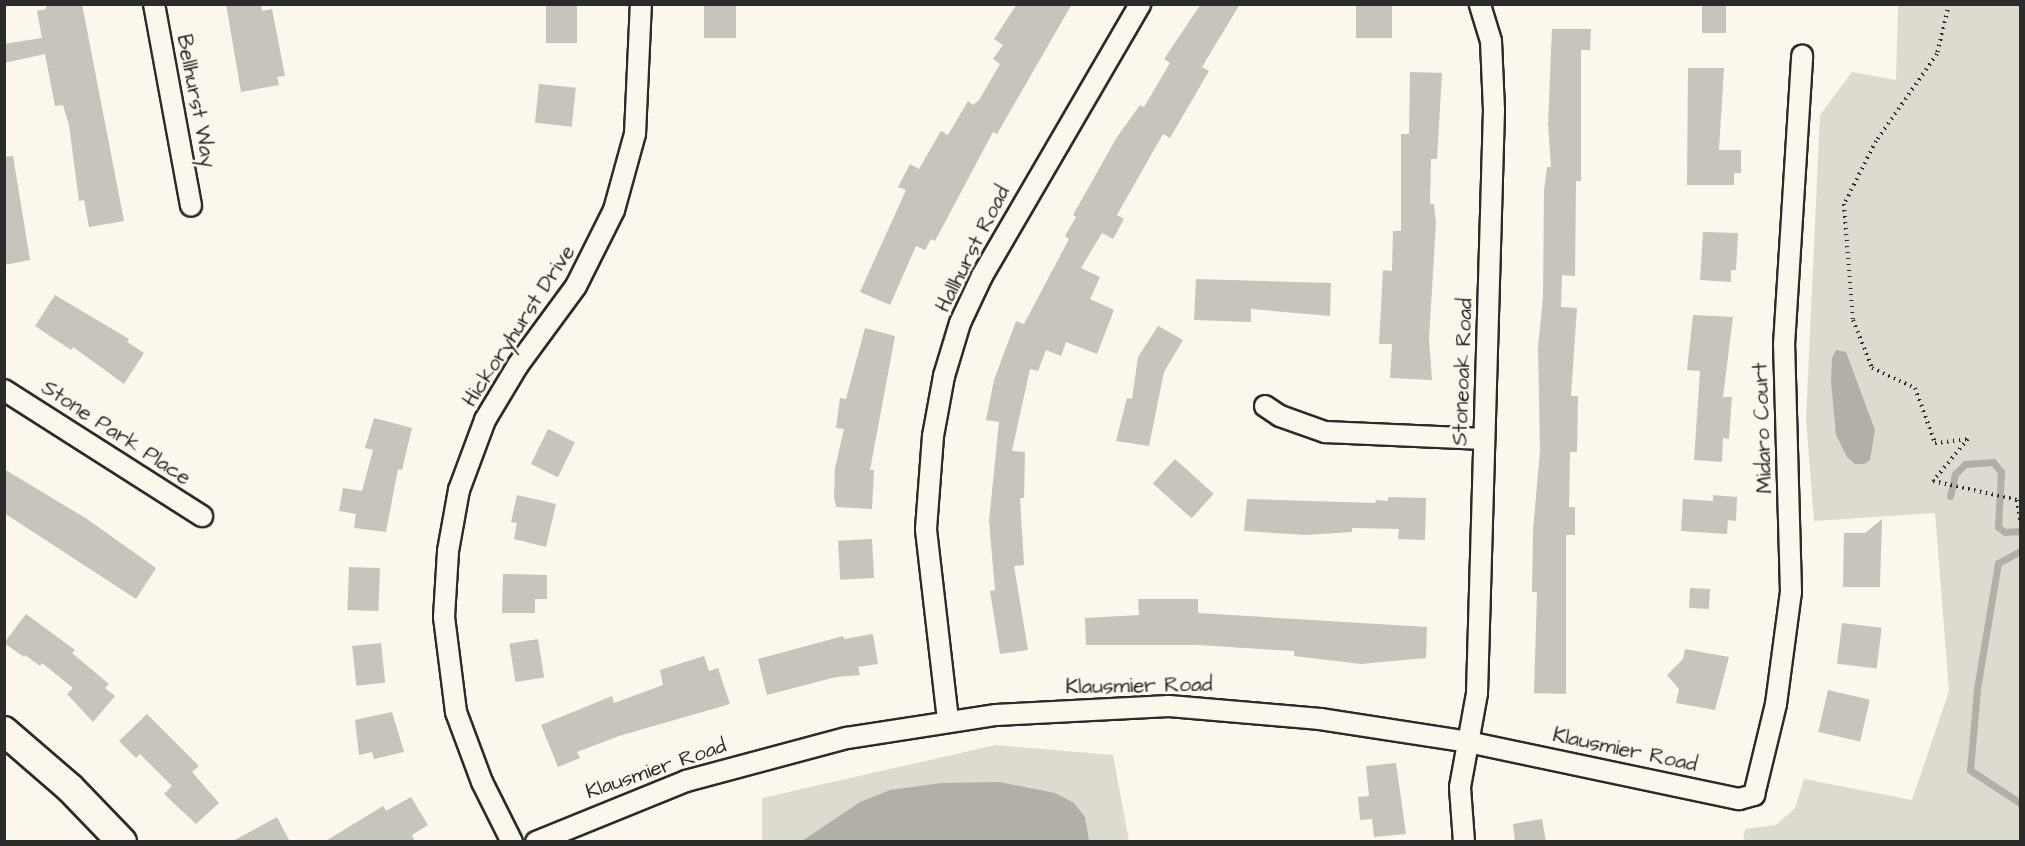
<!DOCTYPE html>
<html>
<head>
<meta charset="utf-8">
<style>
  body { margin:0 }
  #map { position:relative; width:2025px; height:846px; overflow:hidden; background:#fbf7ec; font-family:"Architects Daughter",sans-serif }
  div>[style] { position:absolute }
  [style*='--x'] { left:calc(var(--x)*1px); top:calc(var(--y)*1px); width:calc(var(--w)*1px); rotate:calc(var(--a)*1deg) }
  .green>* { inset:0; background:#dddad0 }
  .water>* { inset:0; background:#b1afa7 }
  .stream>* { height:7px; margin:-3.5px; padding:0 3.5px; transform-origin:3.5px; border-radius:3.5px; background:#b1afa7 }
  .building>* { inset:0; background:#c7c4bc; transform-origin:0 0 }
  .path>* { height:4px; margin-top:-2px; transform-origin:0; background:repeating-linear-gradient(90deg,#2b2b2b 0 1.5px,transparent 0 6px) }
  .roads { filter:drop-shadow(2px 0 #2b2b2b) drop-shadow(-2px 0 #2b2b2b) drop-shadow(0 2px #2b2b2b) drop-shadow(0 -2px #2b2b2b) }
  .street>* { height:20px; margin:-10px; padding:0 10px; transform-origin:10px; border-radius:10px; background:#fbf7ec }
  .secondary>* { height:28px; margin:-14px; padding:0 14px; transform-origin:14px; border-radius:14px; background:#fbf7ec }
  span { translate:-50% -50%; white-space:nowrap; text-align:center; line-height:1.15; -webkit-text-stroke:5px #fbf7ec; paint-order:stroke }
  .street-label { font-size:21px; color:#2b2b2b }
  .frame { position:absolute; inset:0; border:6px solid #2b2b2b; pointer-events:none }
</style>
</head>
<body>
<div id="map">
  <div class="green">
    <div style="clip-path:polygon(1898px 5px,2020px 5px,2020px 841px,1743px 842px,1745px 829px,1776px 825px,1795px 808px,1804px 779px,1912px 800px,1949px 691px,1935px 513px,1814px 521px,1806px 419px,1820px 115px,1852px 72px,1896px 80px)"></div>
    <div style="clip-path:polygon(996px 745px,1113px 755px,1129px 841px,762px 842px,762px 798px)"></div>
  </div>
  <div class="water">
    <div style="clip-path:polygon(1836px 350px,1846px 352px,1875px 430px,1870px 460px,1864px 464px,1855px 464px,1847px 457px,1836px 435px,1831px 382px,1832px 358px)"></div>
    <div style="clip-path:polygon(999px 782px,1055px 793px,1074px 803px,1085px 817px,1089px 841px,802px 841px,860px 802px,890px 790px,942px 783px)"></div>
  </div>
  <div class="stream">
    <div style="--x:1950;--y:496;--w:23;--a:-77"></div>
    <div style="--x:1955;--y:474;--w:14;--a:-45"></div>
    <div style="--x:1965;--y:464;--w:28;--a:-4"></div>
    <div style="--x:1993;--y:462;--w:13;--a:51"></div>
    <div style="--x:2001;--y:472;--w:55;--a:93.1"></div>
    <div style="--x:1998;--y:527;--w:9;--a:36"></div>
    <div style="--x:2005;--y:532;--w:15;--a:-4"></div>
    <div style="--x:2020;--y:551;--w:25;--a:151"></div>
    <div style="--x:1998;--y:563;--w:128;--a:99.5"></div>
    <div style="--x:1977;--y:689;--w:81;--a:94.9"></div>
    <div style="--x:1970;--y:770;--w:60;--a:33.4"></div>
  </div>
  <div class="building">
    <div style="clip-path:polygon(46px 4px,82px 4px,124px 221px,89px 227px,84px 200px,79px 201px,69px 125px,63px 105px,55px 106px,45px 54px,4px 63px,4px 44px,42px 38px,37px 11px,46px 9px)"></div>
    <div style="clip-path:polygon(226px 4px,261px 4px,262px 11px,272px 9px,285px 76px,277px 77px,279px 85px,241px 92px)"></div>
    <div style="left:546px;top:4px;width:31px;height:39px"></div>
    <div style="left:704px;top:4px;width:32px;height:34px"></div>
    <div style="clip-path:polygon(1017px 4px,1072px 4px,997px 134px,993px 132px,935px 241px,931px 239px,925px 250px,916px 246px,890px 305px,860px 292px,906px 190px,898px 187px,910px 164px,919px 169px,941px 131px,948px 135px,968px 101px,973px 105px,979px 100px,1000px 64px,993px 59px,1003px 45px,994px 39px)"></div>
    <div style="clip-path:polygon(1201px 4px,1240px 4px,1202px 67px,1209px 71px,1170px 138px,1163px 134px,1117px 215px,1124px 219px,1113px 239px,1102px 233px,1081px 268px,1100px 277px,1090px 299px,1114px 310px,1097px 354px,1066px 342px,1061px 356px,1046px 350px,1038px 371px,1030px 369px,1012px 451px,1025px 452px,1024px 498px,1020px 498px,1024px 565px,1014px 566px,1028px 650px,1000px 654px,990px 591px,995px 590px,989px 521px,999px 422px,986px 420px,994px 380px,1016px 321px,1024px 324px,1069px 239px,1065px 236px,1076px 217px,1073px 215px,1117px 137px,1140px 105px,1144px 107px,1170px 63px,1164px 59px)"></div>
    <div style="left:1356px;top:4px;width:36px;height:34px"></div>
    <div style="left:1702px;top:4px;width:24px;height:29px"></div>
    <div style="clip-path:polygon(1552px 29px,1591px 29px,1590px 50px,1581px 50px,1581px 181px,1576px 181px,1575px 276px,1562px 275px,1561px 307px,1577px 308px,1571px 396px,1578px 396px,1577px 452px,1570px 452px,1569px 507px,1575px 507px,1575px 535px,1566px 535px,1566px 694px,1534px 693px,1537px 592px,1532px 592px,1533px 530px,1540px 451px,1538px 347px,1543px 297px,1544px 190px,1547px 167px,1551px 167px,1548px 125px)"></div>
    <div style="clip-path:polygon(1688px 68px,1724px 68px,1719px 150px,1741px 150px,1741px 173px,1734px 173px,1734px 185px,1687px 185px)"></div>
    <div style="clip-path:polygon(1410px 72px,1442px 73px,1437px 159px,1431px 159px,1430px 204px,1434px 204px,1436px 223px,1429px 338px,1432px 380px,1390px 378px,1392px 344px,1379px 344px,1383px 270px,1392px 271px,1393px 231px,1401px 231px,1401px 134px,1409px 134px)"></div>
    <div style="left:539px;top:84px;width:37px;height:39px;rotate:6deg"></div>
    <div style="clip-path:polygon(13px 156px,30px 260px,4px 265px,4px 157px)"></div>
    <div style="clip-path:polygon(1703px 232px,1738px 233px,1736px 270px,1731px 270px,1731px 282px,1700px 280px)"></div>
    <div style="clip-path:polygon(1196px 279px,1331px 283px,1330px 316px,1251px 309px,1251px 322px,1194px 320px)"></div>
    <div style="clip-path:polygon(55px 295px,129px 339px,127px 342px,144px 353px,124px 384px,73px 347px,71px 350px,35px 326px)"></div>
    <div style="clip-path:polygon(1693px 315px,1733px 317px,1723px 397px,1732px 397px,1729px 439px,1723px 438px,1722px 462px,1694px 460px,1700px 371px,1687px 370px)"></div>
    <div style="clip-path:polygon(1158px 326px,1183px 340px,1164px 372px,1149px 446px,1116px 441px,1127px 398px,1132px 399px,1138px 357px)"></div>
    <div style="clip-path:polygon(865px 328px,895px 336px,870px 470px,874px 470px,872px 509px,836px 507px,834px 497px,835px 468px,844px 429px,836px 428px,840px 398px,846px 399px)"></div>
    <div style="clip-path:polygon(374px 418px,412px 428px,402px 470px,398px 469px,386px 532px,354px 528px,356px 514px,339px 511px,343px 488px,362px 491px,373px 450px,365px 448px)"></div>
    <div style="left:548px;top:429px;width:30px;height:39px;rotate:26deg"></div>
    <div style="left:1175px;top:459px;width:52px;height:33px;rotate:42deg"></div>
    <div style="clip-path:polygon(4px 469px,87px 519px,156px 568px,136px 599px,4px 513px)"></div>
    <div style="clip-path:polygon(517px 495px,556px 504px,546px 547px,514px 539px,517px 523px,511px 522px)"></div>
    <div style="clip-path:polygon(1713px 495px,1737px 497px,1736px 521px,1728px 520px,1727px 534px,1681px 531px,1683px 499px,1713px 501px)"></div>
    <div style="clip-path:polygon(1388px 497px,1426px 498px,1425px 540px,1398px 539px,1399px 529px,1352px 528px,1352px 532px,1306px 535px,1244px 531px,1247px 499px,1375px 503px,1376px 500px,1388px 501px)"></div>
    <div style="clip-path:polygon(1882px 519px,1880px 587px,1843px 587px,1844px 533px,1865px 533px)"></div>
    <div style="left:872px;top:539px;width:39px;height:34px;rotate:87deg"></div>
    <div style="left:349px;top:567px;width:31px;height:43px;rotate:2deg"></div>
    <div style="clip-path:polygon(503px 574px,547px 575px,547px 599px,535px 599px,535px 613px,502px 613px)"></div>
    <div style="left:1690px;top:588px;width:20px;height:20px;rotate:3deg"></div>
    <div style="clip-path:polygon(1138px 599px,1198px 599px,1198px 613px,1427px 627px,1426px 658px,1361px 664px,1294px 656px,1294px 651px,1198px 645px,1086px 645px,1085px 618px,1139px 615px)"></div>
    <div style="clip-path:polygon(26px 614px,75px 650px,72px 653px,109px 684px,105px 688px,115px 696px,93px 722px,67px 694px,73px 688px,42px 663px,40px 666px,25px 655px,24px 657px,4px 643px)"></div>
    <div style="left:1842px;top:623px;width:40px;height:41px;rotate:7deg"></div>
    <div style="clip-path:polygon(873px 634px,878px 664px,858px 667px,860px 675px,836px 677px,767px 695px,758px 659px,843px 636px,844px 639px)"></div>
    <div style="left:538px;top:639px;width:39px;height:29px;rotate:81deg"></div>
    <div style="left:381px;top:643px;width:40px;height:29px;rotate:84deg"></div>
    <div style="clip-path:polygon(1685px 649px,1729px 657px,1715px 710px,1676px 703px,1679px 689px,1667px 675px,1683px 659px)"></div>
    <div style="clip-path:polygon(704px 656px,709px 671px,718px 668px,730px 704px,619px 736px,577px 752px,580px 758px,558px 767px,541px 725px,612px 696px,614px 703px,663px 685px,660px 670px)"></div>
    <div style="left:1828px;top:690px;width:43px;height:43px;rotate:13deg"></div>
    <div style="clip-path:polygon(392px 712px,404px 752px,374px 759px,372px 752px,359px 755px,355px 720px)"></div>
    <div style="clip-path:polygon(147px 714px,199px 766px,192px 772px,219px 803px,196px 824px,164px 794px,172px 786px,140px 754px,136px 758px,119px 741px)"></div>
    <div style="clip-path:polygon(1396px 763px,1406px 834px,1374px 837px,1372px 819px,1360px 820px,1358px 797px,1369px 796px,1366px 766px)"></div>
    <div style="clip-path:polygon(411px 797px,428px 825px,412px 835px,415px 842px,324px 842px,383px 806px,386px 811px)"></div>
    <div style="clip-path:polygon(277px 817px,290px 842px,231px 842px)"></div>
    <div style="clip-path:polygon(1542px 819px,1546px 842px,1515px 842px,1513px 824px)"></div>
  </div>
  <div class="path">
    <div style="--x:1949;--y:4;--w:51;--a:103.5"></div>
    <div style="--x:1937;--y:54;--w:106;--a:125"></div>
    <div style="--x:1876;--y:141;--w:71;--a:116.9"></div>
    <div style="--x:1844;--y:204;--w:116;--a:85.6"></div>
    <div style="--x:1853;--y:320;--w:52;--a:68.4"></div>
    <div style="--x:1872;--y:368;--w:47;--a:24.9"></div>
    <div style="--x:1915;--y:388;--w:59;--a:70"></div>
    <div style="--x:1935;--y:443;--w:33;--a:-7"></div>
    <div style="--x:1968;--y:439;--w:55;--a:129.8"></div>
    <div style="--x:1933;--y:481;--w:86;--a:12.7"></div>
    <div style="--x:2017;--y:500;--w:20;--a:81"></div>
  </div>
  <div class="roads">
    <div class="street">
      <div style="--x:154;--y:4;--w:205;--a:79.6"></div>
      <div style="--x:4;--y:390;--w:235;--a:32.5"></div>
      <div style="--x:1265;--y:406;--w:18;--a:34"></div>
      <div style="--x:1280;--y:416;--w:48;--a:19.6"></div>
      <div style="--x:1325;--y:432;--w:159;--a:2.5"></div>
      <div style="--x:948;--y:720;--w:192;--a:-96.6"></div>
      <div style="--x:926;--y:529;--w:93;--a:-85.7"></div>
      <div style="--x:933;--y:436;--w:61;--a:-79.6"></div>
      <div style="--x:944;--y:376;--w:55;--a:-73.2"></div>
      <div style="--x:960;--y:323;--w:52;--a:-64.9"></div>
      <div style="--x:982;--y:276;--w:315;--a:-59.8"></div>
      <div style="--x:512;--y:842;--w:67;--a:-116.6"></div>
      <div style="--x:482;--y:782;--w:75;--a:-110.4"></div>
      <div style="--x:456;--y:712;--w:96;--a:-97.2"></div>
      <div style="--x:444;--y:617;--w:66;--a:-86.5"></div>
      <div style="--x:448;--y:551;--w:62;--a:-79.8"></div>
      <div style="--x:459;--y:490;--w:75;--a:-69.6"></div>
      <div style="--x:485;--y:420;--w:64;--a:-59"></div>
      <div style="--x:518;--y:365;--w:98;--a:-53.7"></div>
      <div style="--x:576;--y:286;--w:85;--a:-63.4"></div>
      <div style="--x:614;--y:210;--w:79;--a:-74.6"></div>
      <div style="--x:635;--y:134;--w:130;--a:-87.4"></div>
      <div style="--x:536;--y:842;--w:162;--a:-22.1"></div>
      <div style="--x:686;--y:781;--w:167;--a:-15"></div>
      <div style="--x:847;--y:738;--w:151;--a:-8.8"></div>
      <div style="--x:996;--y:715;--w:173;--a:-3"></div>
      <div style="--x:1169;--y:706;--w:152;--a:4.9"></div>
      <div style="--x:1320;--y:719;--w:150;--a:8.8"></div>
      <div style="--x:1468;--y:742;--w:277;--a:11.9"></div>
      <div style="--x:1739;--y:799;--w:16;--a:-15"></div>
      <div style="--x:1754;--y:795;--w:94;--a:-76.4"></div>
      <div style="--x:1776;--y:704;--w:113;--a:-82.4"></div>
      <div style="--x:1791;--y:592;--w:247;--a:-91.6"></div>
      <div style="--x:1784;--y:345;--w:290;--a:-86.4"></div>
      <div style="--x:1464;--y:842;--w:55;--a:-94.2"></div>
      <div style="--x:1460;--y:787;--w:96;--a:-79.7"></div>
      <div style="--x:1477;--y:693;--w:583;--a:-88.33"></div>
      <div style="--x:1494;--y:110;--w:69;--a:-92.5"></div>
      <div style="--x:1491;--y:41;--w:39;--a:-107"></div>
    </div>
    <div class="secondary">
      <div style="--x:4;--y:731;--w:87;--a:40.8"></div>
      <div style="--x:70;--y:788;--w:75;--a:46.1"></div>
    </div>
  </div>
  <div class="street-label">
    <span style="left:196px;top:101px;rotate:79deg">Bellhurst Way</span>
    <span style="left:973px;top:249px;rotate:-63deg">Hallhurst Road</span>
    <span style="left:519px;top:326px;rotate:-57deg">Hickoryhurst Drive</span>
    <span style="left:1463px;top:372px;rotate:-88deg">Stoneoak Road</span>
    <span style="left:1763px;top:428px;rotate:-92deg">Midaro Court</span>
    <span style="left:116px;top:433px;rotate:33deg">Stone Park Place</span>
    <span style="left:1139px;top:686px;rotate:-1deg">Klausmier Road</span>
    <span style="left:1625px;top:750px;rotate:12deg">Klausmier Road</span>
    <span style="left:656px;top:769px;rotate:-19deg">Klausmier Road</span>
  </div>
  <div class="frame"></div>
</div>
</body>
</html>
